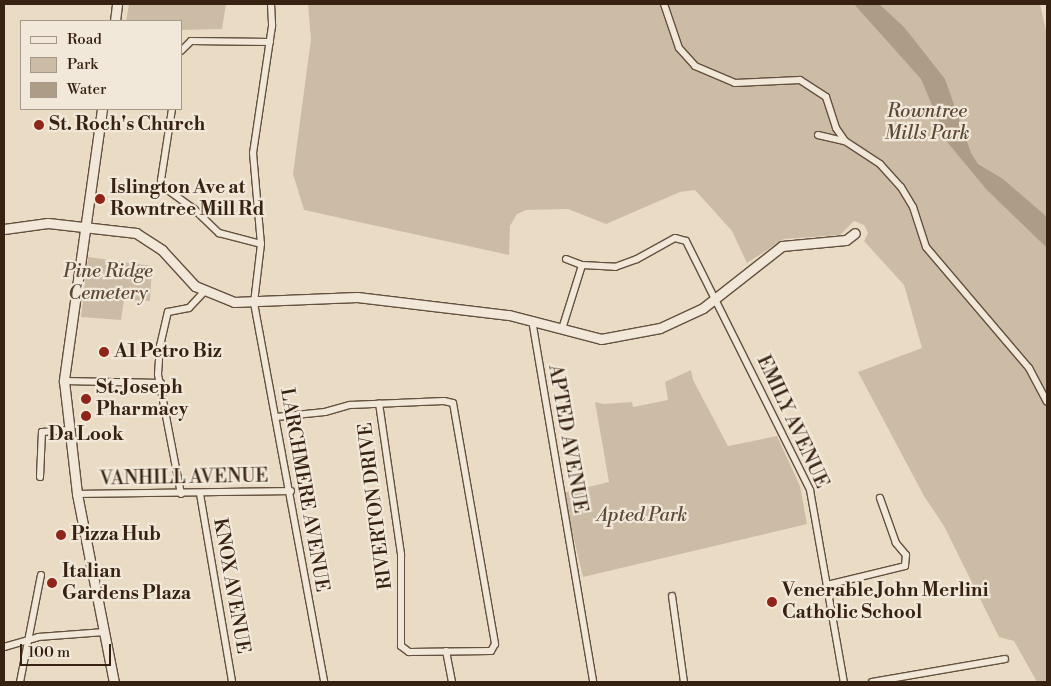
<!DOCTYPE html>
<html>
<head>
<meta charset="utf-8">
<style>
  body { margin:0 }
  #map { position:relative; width:1051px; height:686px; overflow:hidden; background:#eadcc4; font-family:"Libre Bodoni",serif }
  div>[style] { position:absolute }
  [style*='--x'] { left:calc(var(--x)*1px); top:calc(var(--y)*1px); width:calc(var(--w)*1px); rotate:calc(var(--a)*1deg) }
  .green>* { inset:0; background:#ccbca6 }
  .water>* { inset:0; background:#ad9d87 }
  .roads { filter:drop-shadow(1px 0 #64503e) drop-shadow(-1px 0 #64503e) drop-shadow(0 1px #64503e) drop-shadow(0 -1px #64503e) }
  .minor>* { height:6px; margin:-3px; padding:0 3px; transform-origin:3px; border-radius:3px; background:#f1e8d9 }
  .tertiary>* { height:9px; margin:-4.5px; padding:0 4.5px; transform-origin:4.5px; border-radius:4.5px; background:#f1e8d9 }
  .secondary>* { height:9px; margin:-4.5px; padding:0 4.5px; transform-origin:4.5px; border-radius:4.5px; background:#f1e8d9 }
  .dots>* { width:14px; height:14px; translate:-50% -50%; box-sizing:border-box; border:2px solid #f1e8d9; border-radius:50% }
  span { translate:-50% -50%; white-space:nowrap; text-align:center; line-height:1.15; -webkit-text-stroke:4.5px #f1e8d9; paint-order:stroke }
  .park-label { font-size:19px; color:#5c4837; font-style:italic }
  .poi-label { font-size:19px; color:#372212; font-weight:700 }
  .left { translate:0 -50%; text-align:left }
  .street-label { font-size:19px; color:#372212 }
  .frame { position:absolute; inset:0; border:5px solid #372212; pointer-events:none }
  .legend { position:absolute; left:20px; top:20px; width:162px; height:90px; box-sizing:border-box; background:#f1e8d9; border:1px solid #a79989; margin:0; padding:6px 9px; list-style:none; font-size:15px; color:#372212 }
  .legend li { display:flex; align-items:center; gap:10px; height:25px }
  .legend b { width:25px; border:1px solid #a79989 }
  .scale { position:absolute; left:20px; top:644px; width:91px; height:22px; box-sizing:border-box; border:2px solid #372212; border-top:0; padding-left:6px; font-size:15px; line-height:18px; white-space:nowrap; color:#372212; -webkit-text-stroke:4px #f1e8d9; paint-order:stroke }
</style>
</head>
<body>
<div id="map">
  <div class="green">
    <div style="clip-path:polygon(129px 4px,226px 4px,222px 29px,181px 30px,181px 21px,126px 21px)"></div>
    <div style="clip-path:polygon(308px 4px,1040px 4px,1047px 35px,1047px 682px,1037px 682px,1014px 641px,999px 637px,944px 526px,924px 496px,858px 372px,922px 348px,904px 285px,864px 241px,868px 233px,864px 225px,854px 221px,840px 235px,784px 239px,747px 263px,732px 231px,695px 190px,680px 192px,606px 224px,568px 209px,526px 210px,517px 214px,510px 226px,509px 255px,304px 210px,293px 174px,311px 39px)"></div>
    <div style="clip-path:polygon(88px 257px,152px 266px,150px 301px,124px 300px,121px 320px,81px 317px)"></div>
    <div style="clip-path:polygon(691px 370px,693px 380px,728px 446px,777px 436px,800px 486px,807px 524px,583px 577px,563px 493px,609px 482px,595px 402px,604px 404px,632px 402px,633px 407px,668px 400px,665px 382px)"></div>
  </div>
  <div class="water">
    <div style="clip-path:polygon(854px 4px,879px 4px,904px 27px,945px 79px,971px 153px,978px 164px,1003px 179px,1047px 217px,1047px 248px,986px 189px,948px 143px,921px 79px)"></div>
  </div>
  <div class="roads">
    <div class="minor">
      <div style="--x:271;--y:4;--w:22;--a:87"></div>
      <div style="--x:272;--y:26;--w:128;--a:98.5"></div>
      <div style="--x:253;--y:153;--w:91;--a:85"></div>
      <div style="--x:261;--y:244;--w:59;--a:96.8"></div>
      <div style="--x:254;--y:303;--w:385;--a:79.5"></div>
      <div style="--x:664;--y:4;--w:46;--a:71.2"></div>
      <div style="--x:679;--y:48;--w:24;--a:48"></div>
      <div style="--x:695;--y:66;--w:43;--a:23"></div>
      <div style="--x:735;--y:83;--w:65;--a:-2.6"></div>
      <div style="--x:800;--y:80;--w:31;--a:33"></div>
      <div style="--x:826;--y:97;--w:33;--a:72"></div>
      <div style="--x:836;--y:128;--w:16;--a:55"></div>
      <div style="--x:845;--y:141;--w:42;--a:33.3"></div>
      <div style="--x:880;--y:164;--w:31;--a:48"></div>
      <div style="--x:901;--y:187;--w:23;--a:59"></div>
      <div style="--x:913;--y:207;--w:42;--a:72"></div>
      <div style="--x:926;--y:247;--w:159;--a:49.6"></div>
      <div style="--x:1029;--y:368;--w:38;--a:62"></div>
      <div style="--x:181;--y:51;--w:14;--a:-45"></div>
      <div style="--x:191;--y:41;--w:79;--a:0.7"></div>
      <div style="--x:172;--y:109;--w:72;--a:98.8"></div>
      <div style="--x:161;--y:180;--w:9;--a:63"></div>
      <div style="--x:165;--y:188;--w:36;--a:36"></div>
      <div style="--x:194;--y:209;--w:35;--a:44"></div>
      <div style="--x:219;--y:233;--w:43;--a:14.7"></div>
      <div style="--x:818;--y:135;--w:28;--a:13"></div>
      <div style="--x:566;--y:259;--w:17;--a:21"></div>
      <div style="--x:582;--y:265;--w:33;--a:3"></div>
      <div style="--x:615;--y:267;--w:23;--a:-20"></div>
      <div style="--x:637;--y:259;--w:43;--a:-28.9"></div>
      <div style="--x:675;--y:238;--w:11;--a:15"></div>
      <div style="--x:686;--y:241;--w:278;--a:63.5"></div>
      <div style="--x:810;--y:490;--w:195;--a:80"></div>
      <div style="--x:532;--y:320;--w:367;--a:80.4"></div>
      <div style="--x:562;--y:329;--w:67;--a:-72.6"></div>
      <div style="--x:64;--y:381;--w:97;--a:1.2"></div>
      <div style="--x:276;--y:417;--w:49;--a:-5.8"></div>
      <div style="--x:325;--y:412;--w:26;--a:-16"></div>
      <div style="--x:350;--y:405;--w:94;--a:-2.4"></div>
      <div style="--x:444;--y:401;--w:9;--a:13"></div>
      <div style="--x:453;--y:403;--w:245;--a:80.1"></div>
      <div style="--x:495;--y:644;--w:8;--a:120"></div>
      <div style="--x:491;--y:651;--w:82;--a:179.3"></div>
      <div style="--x:409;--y:652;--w:10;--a:-143"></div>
      <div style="--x:401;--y:646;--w:92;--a:-90"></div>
      <div style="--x:401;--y:554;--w:152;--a:-98.3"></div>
      <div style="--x:40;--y:477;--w:45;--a:-87.5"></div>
      <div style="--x:42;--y:432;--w:27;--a:-4"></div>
      <div style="--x:77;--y:494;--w:214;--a:-0.8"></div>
      <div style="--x:181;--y:494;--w:122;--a:-100.9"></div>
      <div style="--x:158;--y:374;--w:28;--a:-86"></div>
      <div style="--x:160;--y:346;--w:35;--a:-77"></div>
      <div style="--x:168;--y:312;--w:21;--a:-11"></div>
      <div style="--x:189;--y:308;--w:22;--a:-47"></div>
      <div style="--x:200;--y:494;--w:191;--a:80.3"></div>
      <div style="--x:827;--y:585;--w:80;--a:-13.7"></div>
      <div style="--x:905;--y:566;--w:11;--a:-85"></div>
      <div style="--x:906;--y:555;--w:16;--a:-130"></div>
      <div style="--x:896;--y:543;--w:48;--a:-109.6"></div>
      <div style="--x:672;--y:596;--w:87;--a:82.1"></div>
      <div style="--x:4;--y:647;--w:35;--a:-16"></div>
      <div style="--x:38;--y:637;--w:67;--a:-4.3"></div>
      <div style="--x:446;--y:651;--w:32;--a:79"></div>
      <div style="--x:20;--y:682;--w:109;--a:-78.9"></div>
      <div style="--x:872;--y:682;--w:135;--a:-9.8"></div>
    </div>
    <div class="tertiary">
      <div style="--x:4;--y:229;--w:44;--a:-7.8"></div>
      <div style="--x:48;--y:223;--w:89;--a:6.5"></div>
      <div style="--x:136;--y:233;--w:31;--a:33"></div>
      <div style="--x:162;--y:250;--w:49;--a:47.5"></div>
      <div style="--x:195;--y:286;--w:42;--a:22.3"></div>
      <div style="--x:234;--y:302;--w:123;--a:-2.3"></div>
      <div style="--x:357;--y:297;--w:153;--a:6.8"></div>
      <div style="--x:509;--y:315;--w:95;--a:14.6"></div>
      <div style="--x:601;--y:339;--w:60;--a:-10.6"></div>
      <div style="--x:660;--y:328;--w:47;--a:-24.9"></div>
      <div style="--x:703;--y:308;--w:100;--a:-38.1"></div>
      <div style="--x:782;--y:246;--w:64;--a:-5.4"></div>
      <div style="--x:846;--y:240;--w:11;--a:-38"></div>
    </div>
    <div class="secondary">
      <div style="--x:115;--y:21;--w:17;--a:-83"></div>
      <div style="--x:102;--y:109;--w:275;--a:98"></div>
      <div style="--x:64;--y:381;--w:114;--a:83.4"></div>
      <div style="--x:77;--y:494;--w:192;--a:78.9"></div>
    </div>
  </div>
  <div class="dots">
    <div style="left:39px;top:125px;background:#8f2418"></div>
    <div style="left:100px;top:199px;background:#8f2418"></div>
    <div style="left:104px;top:352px;background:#8f2418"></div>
    <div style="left:86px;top:399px;background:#8f2418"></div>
    <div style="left:86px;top:416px;background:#8f2418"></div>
    <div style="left:61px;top:535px;background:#8f2418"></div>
    <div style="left:52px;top:583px;background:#8f2418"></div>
    <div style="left:772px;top:602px;background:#8f2418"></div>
  </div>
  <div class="park-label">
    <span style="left:927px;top:123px">Rowntree<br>Mills Park</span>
    <span style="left:108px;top:283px">Pine Ridge<br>Cemetery</span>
    <span style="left:642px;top:516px">Apted Park</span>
  </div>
  <div class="poi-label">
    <span class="left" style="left:49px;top:125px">St. Roch's Church</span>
    <span class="left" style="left:110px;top:199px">Islington Ave at<br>Rowntree Mill Rd</span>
    <span class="left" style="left:114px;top:352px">A1 Petro Biz</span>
    <span class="left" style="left:96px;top:399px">St. Joseph<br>Pharmacy</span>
    <span style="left:86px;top:435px">Da Look</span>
    <span class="left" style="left:71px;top:535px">Pizza Hub</span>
    <span class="left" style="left:62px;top:583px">Italian<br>Gardens Plaza</span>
    <span class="left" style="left:782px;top:602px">Venerable John Merlini<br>Catholic School</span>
  </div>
  <div class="street-label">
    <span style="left:792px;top:422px;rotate:65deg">EMILY AVENUE</span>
    <span style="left:567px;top:439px;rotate:80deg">APTED AVENUE</span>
    <span style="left:184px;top:478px;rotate:-1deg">VANHILL AVENUE</span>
    <span style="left:304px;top:490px;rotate:80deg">LARCHMERE AVENUE</span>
    <span style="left:376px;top:506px;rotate:-97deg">RIVERTON DRIVE</span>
    <span style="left:231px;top:586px;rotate:80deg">KNOX AVENUE</span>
  </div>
  <div class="frame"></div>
  <ul class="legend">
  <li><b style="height:6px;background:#f1e8d9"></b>Road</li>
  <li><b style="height:14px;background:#ccbca6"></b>Park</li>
  <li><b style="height:14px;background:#ad9d87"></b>Water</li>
  </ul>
  <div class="scale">100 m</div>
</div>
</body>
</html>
